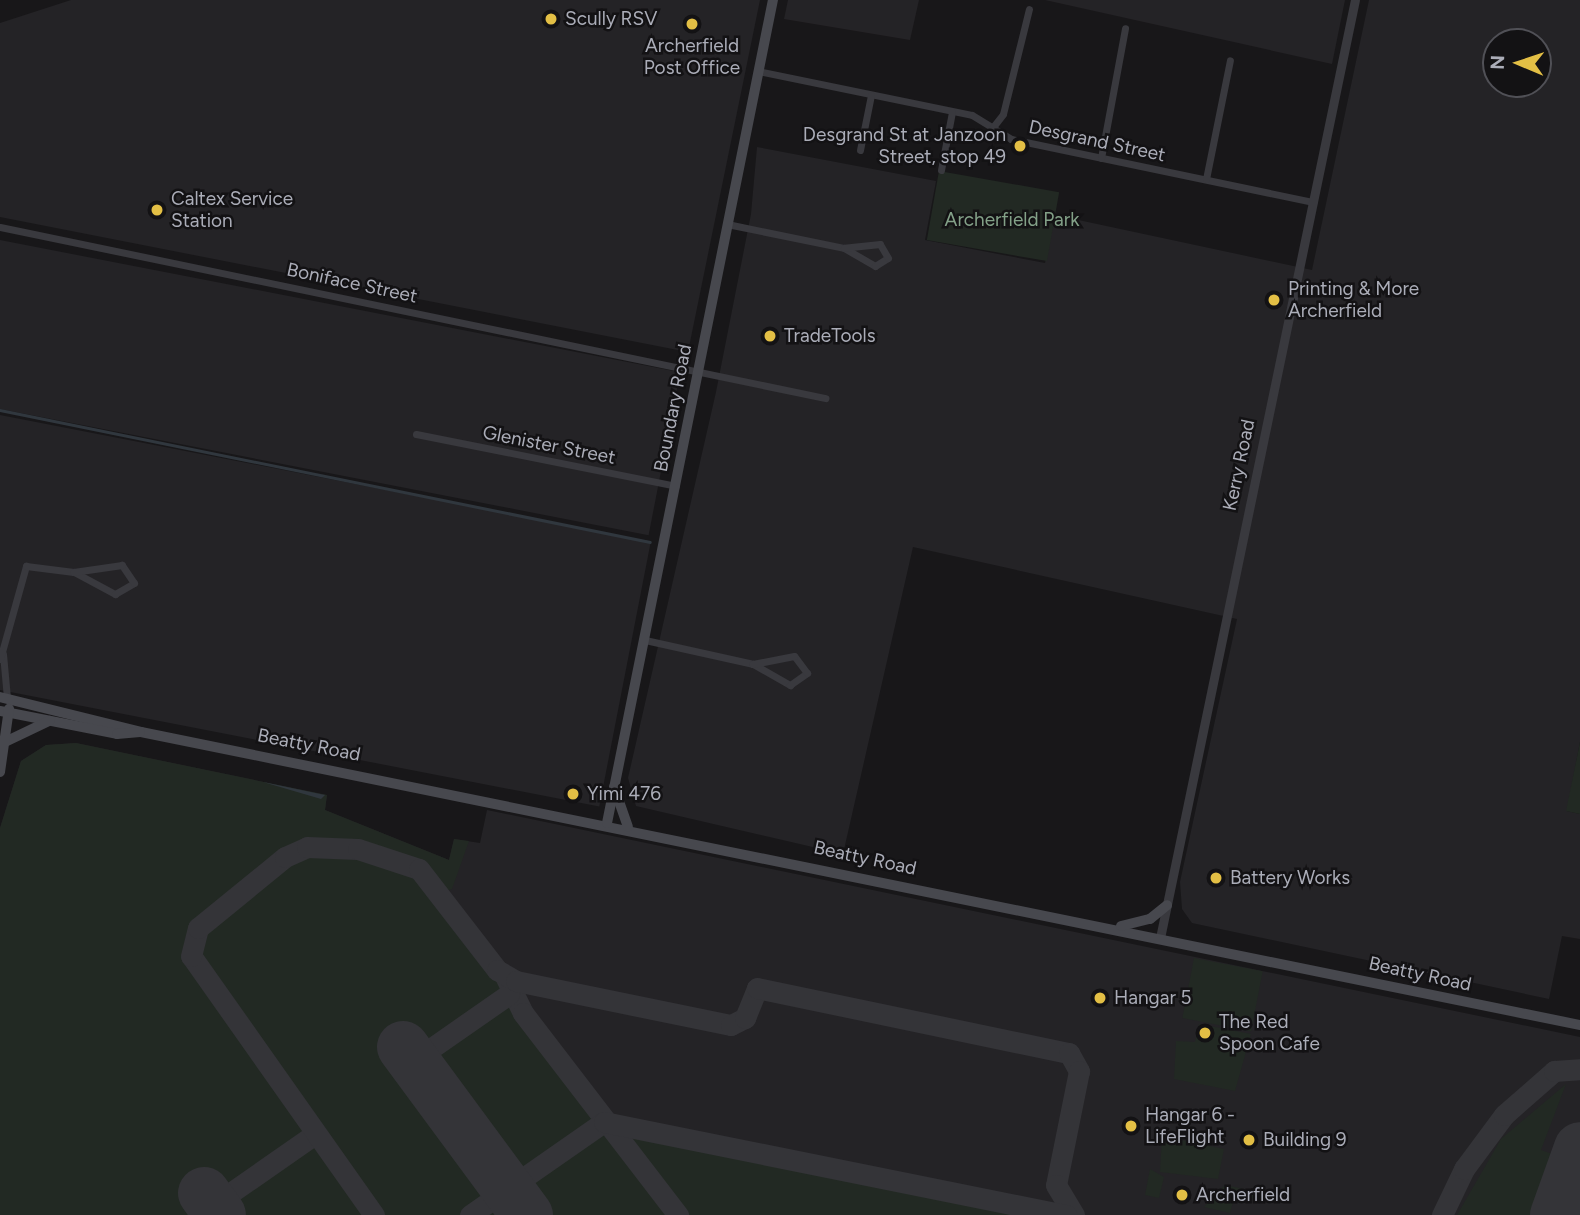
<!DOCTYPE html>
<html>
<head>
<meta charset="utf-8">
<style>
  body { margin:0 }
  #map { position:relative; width:1580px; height:1215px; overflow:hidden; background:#181719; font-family:Figtree,sans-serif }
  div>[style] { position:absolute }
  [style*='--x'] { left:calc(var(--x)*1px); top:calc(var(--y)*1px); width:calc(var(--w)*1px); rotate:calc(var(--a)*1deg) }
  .built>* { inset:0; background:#242326; transform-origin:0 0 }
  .green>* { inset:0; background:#222923; transform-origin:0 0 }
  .water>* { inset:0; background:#30373e }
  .stream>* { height:2.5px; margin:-1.25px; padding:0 1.25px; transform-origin:1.25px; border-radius:1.25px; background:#30373e }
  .taxiway>* { height:21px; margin:-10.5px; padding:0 10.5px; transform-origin:10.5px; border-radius:10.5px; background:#343438 }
  .runway>* { height:52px; margin:-26px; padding:0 26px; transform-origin:26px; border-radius:26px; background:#343438 }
  .minor>* { height:7px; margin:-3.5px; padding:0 3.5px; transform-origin:3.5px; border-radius:3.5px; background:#39393e }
  .tertiary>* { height:9px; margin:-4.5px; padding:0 4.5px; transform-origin:4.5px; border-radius:4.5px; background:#39393e }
  .secondary>* { height:10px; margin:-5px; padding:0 5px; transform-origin:5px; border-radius:5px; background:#47484e }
  .dots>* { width:19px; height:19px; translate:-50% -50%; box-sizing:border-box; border:4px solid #131214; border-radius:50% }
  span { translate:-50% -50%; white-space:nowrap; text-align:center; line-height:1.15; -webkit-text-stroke:5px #131214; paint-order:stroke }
  .poi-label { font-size:19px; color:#abadb8 }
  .left { translate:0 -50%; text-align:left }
  .right { translate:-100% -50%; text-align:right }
  .street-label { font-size:19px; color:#abadb8 }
  .park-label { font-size:19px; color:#83a188 }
  .north { position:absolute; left:1482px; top:28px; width:70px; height:70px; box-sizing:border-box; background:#131214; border:2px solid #505056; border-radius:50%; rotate:272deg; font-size:19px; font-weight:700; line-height:28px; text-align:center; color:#abadb8 }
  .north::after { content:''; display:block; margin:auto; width:24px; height:32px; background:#e3bf45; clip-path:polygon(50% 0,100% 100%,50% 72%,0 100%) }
</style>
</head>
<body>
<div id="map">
  <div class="built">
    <div style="clip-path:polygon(71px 0,760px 0,688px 352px,0 217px,0 23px)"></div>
    <div style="clip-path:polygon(788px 0,919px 0,910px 40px,784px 19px)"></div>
    <div style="clip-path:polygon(1045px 0,1345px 0,1332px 64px)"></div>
    <div style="clip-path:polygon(evenodd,1369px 0,1580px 0,1580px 742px,1567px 811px,1580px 814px,1580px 939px,1562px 936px,1549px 999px,1192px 923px,1182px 909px,1180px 882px,1237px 619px,913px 547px,843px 854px,636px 806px,628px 778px,716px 392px,751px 214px,757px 147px,936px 181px,925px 240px,1045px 263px,1055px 215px,1312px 270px,1369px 0,1496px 42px,1538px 42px,1538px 84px,1496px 84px,1496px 42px)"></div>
    <div style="left:0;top:240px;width:693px;height:166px;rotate:11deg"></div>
    <div style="left:0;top:415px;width:663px;height:270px;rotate:11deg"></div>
    <div style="clip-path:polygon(76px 743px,327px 795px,325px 810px,449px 860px,454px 839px,480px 843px,487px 810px,1580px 1037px,1580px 1215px,0 1215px,0 828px,21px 761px,46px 745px)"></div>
  </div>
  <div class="green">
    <div style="left:939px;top:171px;width:122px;height:70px;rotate:10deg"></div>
    <div style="clip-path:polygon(1580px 742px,1580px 814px,1566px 811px)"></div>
    <div style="clip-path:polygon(76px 743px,327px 795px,325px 810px,449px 860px,454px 839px,469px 841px,452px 889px,445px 891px,431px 877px,427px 885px,604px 1125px,1031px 1215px,0 1215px,0 828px,21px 761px,46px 745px)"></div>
    <div style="left:1194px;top:958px;width:70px;height:61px;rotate:11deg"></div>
    <div style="clip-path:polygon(1199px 1024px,1251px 1034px,1235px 1091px,1174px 1079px,1176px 1041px,1195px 1042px)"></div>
    <div style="clip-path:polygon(1566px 1084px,1541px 1150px,1558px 1156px,1536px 1215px,1457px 1215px,1501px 1139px)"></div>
    <div style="clip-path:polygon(1162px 1136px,1224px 1149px,1218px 1179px,1160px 1172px)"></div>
    <div style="clip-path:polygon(1150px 1169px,1164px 1177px,1159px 1198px,1145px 1195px)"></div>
    <div style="clip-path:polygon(1225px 1185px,1267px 1194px,1268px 1201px,1235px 1195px,1230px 1213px,1204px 1207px)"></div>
  </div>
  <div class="water">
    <div style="clip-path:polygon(263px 782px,325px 795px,321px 799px)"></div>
  </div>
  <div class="stream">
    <div style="--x:0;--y:410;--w:663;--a:11.48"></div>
  </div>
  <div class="taxiway">
    <div style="--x:505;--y:976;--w:41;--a:64.1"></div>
    <div style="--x:523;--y:1013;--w:255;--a:52.5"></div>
    <div style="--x:413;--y:1061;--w:117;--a:-34.9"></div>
    <div style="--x:1572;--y:1171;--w:25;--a:-72"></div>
    <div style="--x:213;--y:1205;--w:124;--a:-34.8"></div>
    <div style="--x:374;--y:1215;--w:317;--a:-125.2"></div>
    <div style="--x:191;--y:956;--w:29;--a:-76"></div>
    <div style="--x:198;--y:928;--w:112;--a:-39.2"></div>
    <div style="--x:285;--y:857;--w:24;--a:-24"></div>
    <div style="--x:307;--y:847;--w:51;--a:2.2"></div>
    <div style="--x:358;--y:849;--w:64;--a:18.2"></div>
    <div style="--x:419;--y:869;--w:128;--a:52.3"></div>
    <div style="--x:497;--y:970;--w:22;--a:30"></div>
    <div style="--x:516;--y:981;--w:219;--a:11.6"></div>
    <div style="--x:731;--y:1025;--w:16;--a:-27"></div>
    <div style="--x:745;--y:1018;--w:32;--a:-68"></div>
    <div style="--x:757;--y:988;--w:319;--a:11.8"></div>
    <div style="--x:1069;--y:1053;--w:21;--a:61"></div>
    <div style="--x:1079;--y:1071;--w:116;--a:101.4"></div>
    <div style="--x:1056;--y:1185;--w:35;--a:59"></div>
    <div style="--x:470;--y:1215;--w:163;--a:-34.8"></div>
    <div style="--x:604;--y:1122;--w:472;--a:11.4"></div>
    <div style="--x:1442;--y:1215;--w:51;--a:-64.4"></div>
    <div style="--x:1464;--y:1169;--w:67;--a:-53.5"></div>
    <div style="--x:1504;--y:1115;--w:67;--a:-41.3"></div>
    <div style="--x:1554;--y:1071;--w:26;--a:-4"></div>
  </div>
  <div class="runway">
    <div style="--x:403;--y:1047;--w:209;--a:53.6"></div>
    <div style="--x:204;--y:1193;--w:27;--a:54"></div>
    <div style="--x:1556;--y:1215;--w:71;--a:-70.3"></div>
  </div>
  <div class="minor">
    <div style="--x:758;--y:71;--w:218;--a:11.6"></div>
    <div style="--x:972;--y:115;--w:46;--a:31.6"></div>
    <div style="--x:1011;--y:139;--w:309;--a:11.8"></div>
    <div style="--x:993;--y:127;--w:16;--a:-52"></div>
    <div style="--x:1003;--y:114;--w:108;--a:-76.1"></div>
    <div style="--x:860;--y:150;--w:56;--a:-78.7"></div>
    <div style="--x:1101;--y:158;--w:132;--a:-79.5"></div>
    <div style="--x:941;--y:170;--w:59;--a:-79.3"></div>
    <div style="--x:1206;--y:179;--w:121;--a:-78.6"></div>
    <div style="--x:727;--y:224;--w:119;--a:11.6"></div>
    <div style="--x:844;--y:248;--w:36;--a:30"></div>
    <div style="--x:875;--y:266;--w:15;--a:-32"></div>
    <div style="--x:888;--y:258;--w:16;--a:-120"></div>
    <div style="--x:880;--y:244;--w:36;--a:174"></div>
    <div style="--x:0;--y:227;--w:843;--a:11.71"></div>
    <div style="--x:416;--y:434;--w:265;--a:11.3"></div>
    <div style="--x:645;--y:640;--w:111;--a:12.5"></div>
    <div style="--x:753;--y:664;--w:43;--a:29.6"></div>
    <div style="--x:790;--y:685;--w:21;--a:-35"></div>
    <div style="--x:807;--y:673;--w:21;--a:-127"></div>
    <div style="--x:794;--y:656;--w:42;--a:169"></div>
    <div style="--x:3;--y:654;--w:44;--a:84.8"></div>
    <div style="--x:0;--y:659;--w:97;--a:-74.4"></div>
    <div style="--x:26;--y:566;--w:48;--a:7.1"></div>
    <div style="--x:74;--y:572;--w:47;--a:28.2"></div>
    <div style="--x:115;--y:594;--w:22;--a:-30"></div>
    <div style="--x:134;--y:583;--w:22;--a:-124"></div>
    <div style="--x:122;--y:565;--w:49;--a:171.7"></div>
  </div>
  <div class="tertiary">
    <div style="--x:1160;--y:938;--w:958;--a:-78.26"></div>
  </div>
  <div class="secondary">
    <div style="--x:0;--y:697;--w:145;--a:13.9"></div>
    <div style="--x:141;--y:732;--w:1469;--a:11.51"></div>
    <div style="--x:0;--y:711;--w:119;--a:11.1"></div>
    <div style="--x:117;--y:734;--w:23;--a:-5"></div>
    <div style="--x:7;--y:741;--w:47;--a:-25.5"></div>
    <div style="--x:0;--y:772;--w:64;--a:-81.9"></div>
    <div style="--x:614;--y:787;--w:42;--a:70.7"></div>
    <div style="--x:607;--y:823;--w:840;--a:-78.6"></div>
    <div style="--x:1121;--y:926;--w:30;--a:-14"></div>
    <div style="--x:1150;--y:919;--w:22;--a:-39"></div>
  </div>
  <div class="dots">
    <div style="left:551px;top:19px;background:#e3bf45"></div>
    <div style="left:692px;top:24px;background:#e3bf45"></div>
    <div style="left:1020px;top:146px;background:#e3bf45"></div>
    <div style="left:157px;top:210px;background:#e3bf45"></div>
    <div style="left:1274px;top:300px;background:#e3bf45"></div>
    <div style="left:770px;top:336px;background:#e3bf45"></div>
    <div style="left:573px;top:794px;background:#e3bf45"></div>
    <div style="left:1216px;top:878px;background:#e3bf45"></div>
    <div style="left:1100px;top:998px;background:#e3bf45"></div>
    <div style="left:1205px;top:1033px;background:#e3bf45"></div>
    <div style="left:1131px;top:1126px;background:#e3bf45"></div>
    <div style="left:1249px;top:1140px;background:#e3bf45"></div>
    <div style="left:1182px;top:1195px;background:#e3bf45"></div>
  </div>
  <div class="poi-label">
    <span class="left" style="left:565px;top:19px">Scully RSV</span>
    <span style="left:692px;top:57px">Archerfield<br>Post Office</span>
    <span class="right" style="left:1006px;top:146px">Desgrand St at Janzoon<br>Street, stop 49</span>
    <span class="left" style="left:171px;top:210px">Caltex Service<br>Station</span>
    <span class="left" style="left:1288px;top:300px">Printing &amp; More<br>Archerfield</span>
    <span class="left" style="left:784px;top:336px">TradeTools</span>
    <span class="left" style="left:587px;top:794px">Yimi 476</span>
    <span class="left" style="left:1230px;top:878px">Battery Works</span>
    <span class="left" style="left:1114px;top:998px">Hangar 5</span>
    <span class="left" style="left:1219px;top:1033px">The Red<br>Spoon Cafe</span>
    <span class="left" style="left:1145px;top:1126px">Hangar 6 -<br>LifeFlight</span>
    <span class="left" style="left:1263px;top:1140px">Building 9</span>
    <span class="left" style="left:1196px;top:1195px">Archerfield</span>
  </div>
  <div class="street-label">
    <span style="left:1097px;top:141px;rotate:12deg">Desgrand Street</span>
    <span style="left:352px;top:283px;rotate:12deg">Boniface Street</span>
    <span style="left:673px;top:408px;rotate:-79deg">Boundary Road</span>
    <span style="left:549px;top:445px;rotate:11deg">Glenister Street</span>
    <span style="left:1239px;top:465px;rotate:-78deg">Kerry Road</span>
    <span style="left:309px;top:745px;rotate:11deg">Beatty Road</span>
    <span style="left:865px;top:858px;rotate:12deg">Beatty Road</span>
    <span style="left:1420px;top:974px;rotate:12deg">Beatty Road</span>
  </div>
  <div class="park-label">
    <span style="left:1012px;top:220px">Archerfield Park</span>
  </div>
  <div class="north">N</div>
</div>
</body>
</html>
